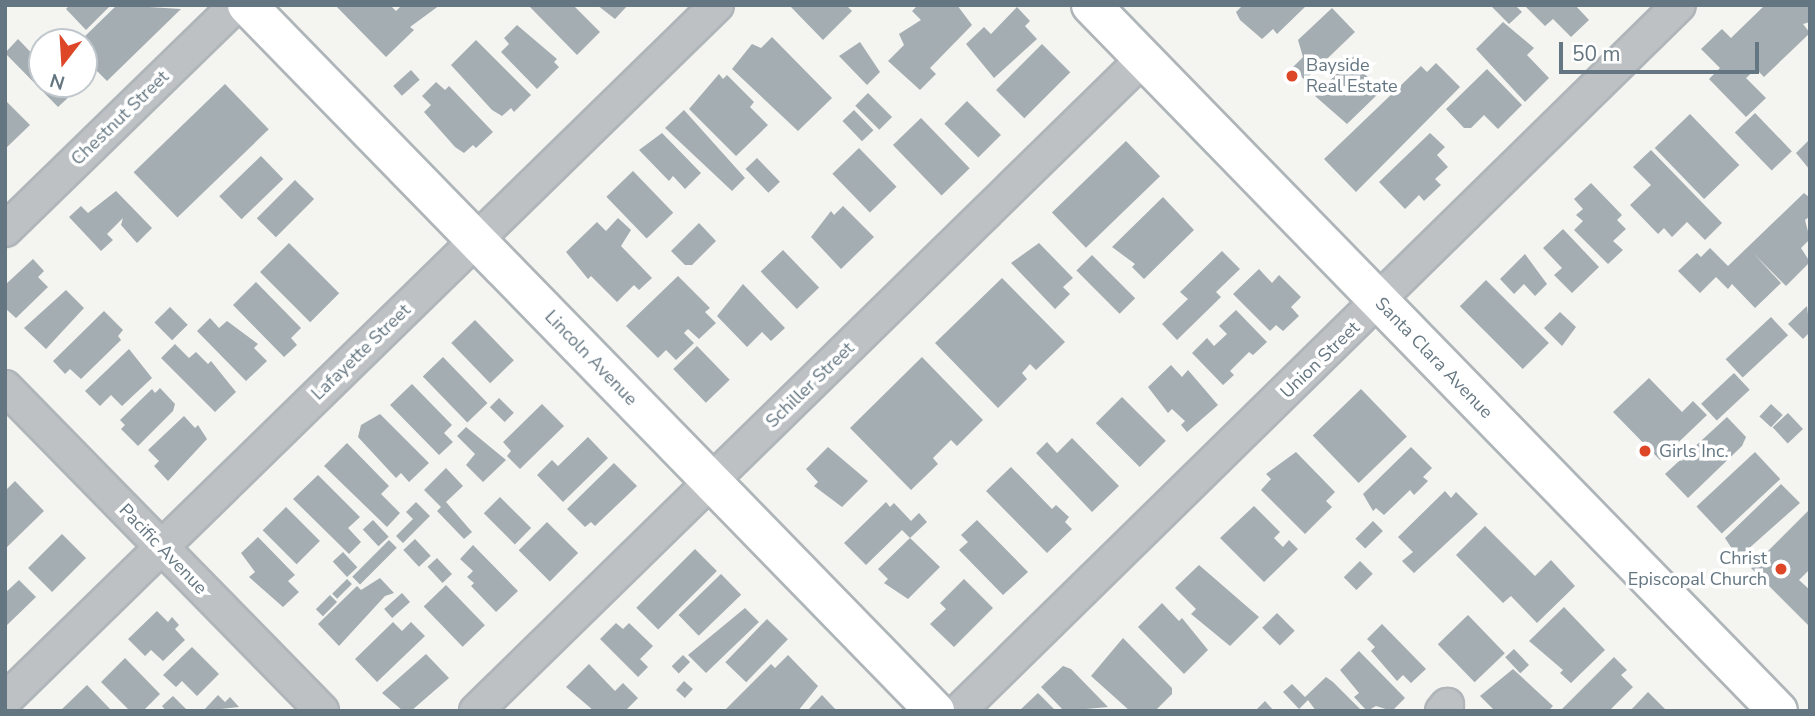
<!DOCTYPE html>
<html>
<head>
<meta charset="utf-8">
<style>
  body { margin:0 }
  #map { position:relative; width:1815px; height:716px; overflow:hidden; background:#f4f4f0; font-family:"Nunito Sans",sans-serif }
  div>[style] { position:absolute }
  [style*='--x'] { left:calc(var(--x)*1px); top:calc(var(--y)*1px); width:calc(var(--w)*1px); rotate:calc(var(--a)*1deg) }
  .building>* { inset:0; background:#a4adb2; transform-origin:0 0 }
  .roads { filter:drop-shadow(2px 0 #afb5b9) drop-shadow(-2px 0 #afb5b9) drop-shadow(0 2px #afb5b9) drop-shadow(0 -2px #afb5b9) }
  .street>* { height:32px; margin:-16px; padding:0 16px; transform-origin:16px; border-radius:16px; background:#bdc1c4 }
  .secondary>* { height:38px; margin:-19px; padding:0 19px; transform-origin:19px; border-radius:19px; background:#fff }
  .dots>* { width:19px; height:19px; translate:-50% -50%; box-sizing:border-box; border:4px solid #fff; border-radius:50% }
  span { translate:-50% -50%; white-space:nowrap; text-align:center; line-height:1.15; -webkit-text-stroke:7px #fff; paint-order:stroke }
  .poi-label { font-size:18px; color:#647681 }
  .left { translate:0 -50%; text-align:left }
  .right { translate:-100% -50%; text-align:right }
  .street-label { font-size:18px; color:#647681 }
  .frame { position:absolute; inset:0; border:7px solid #647681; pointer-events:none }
  .north { position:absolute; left:28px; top:28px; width:70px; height:70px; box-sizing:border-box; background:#fff; border:2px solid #c1c8cd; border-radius:50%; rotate:197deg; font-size:19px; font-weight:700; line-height:28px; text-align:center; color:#647681 }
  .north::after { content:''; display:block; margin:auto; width:24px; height:32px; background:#dd4627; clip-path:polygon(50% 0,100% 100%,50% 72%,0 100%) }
  .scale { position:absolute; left:1559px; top:42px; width:200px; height:32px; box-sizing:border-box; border:4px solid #647681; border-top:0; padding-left:9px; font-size:21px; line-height:24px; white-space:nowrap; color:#647681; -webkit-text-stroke:5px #fff; paint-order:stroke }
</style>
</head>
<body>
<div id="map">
  <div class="building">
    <div style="clip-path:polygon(70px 5px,111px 5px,86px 30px,66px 9px)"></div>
    <div style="clip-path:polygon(117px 5px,181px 9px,107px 81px,84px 58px,84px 42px,79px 42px)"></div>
    <div style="clip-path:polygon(335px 5px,390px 5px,396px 11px,402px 5px,440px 5px,410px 27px,414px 30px,386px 57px)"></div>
    <div style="clip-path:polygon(528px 5px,573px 5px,600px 32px,577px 55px)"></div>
    <div style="clip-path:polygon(597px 5px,628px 5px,615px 19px)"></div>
    <div style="clip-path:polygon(789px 5px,846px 5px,852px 11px,823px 40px)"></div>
    <div style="clip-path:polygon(918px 5px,957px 5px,972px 25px,930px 68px,936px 74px,920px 90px,888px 61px,904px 45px,899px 34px,921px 20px,912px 11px)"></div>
    <div style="clip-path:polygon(1243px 5px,1307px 5px,1277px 34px,1273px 29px,1262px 39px,1240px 20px,1236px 12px)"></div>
    <div style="clip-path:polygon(1490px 5px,1515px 5px,1522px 12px,1509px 24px)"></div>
    <div style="clip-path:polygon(1524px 5px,1575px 5px,1589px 20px,1571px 37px,1553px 19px,1545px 26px)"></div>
    <div style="clip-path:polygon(1765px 5px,1810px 5px,1810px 22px,1803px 24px,1810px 33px,1764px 77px,1756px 69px,1746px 78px,1766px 98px,1746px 117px,1709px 79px,1720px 68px,1701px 49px,1722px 29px,1731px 38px)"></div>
    <div style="clip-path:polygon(1017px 7px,1030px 21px,1025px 26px,1037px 39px,994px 78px,966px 44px,984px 27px,991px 34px)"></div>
    <div style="clip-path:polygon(1332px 8px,1355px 32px,1305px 80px,1292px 68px,1303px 57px,1298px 40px)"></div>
    <div style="clip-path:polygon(1503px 22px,1534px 48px,1527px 55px,1549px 78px,1525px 102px,1476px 49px)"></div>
    <div style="clip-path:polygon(517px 25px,557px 59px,554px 62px,559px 67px,537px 89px,501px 52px,509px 44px,504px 38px)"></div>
    <div style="clip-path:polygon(772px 37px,832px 98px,798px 131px,732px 69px,752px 44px,761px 48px)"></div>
    <div style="clip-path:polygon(18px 39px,42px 64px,42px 84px,72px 87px,68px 90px,72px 94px,58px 107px,5px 53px)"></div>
    <div style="clip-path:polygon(476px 40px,531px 95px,514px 112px,511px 108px,502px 116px,492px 110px,451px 65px)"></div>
    <div style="clip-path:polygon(860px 42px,880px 72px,867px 85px,839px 56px)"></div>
    <div style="left:1042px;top:44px;width:40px;height:65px;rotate:45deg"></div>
    <div style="clip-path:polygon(1354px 56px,1362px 64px,1359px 68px,1381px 91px,1347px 124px,1315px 96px)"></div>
    <div style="clip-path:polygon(1436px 63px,1460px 87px,1356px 192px,1324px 159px,1421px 66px,1427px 72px)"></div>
    <div style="clip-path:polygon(1487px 69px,1522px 105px,1498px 129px,1484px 115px,1471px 128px,1464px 128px,1446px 109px)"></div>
    <div style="left:411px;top:70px;width:13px;height:24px;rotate:48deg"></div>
    <div style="clip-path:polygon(719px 74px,723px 79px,727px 75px,754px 102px,750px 107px,768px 125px,736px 156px,689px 109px)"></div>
    <div style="clip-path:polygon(436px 82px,445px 90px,449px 86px,493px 132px,476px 148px,473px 145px,464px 153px,455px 147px,424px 112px,431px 105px,422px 96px)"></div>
    <div style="left:225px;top:84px;width:63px;height:127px;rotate:46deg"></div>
    <div style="left:868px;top:93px;width:34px;height:18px;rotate:45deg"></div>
    <div style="left:967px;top:101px;width:48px;height:32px;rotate:45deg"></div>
    <div style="clip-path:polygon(7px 102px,30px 125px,5px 149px,5px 105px)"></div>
    <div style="clip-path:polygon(684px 110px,745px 178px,732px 191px,665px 128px)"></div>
    <div style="left:854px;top:110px;width:28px;height:16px;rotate:46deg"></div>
    <div style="left:1755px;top:113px;width:53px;height:28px;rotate:46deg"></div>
    <div style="left:1690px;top:114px;width:71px;height:49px;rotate:46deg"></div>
    <div style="left:921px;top:118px;width:70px;height:39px;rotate:46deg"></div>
    <div style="clip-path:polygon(662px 133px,701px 173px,685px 189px,673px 176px,669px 181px,639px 150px)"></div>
    <div style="clip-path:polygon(1430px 133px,1445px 147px,1437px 155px,1448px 167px,1435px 179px,1441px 185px,1424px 201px,1419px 195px,1405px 209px,1379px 182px)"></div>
    <div style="clip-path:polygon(1810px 139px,1810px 170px,1796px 153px)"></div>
    <div style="left:1126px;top:141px;width:49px;height:103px;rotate:46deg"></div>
    <div style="left:859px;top:148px;width:54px;height:37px;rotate:46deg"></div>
    <div style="clip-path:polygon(1651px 150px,1722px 223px,1705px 240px,1687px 222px,1672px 237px,1664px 228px,1658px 234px,1630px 205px,1651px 185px,1633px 167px)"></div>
    <div style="left:261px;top:156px;width:32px;height:58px;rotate:46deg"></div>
    <div style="left:757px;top:158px;width:33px;height:16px;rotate:46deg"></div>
    <div style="left:633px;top:171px;width:58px;height:37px;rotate:46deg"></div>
    <div style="left:295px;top:180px;width:27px;height:54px;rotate:45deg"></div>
    <div style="clip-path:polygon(1591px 183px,1622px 215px,1617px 220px,1626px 229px,1613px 241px,1623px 250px,1608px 264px,1574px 230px,1583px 221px,1576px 215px,1583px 209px,1574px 199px)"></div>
    <div style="clip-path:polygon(116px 191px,152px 228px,137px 243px,121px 225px,123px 218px,107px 234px,113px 240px,101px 251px,69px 217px,81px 206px,88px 213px)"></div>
    <div style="clip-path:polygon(1804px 193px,1810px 198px,1810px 216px,1805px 220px,1810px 239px,1801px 248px,1810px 262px,1786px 286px,1753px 253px,1781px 283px,1755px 308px,1732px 284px,1728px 289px,1716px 277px,1700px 293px,1678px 271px,1697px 253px,1701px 257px,1710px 248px,1728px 266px)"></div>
    <div style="clip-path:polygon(1163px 197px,1194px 230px,1144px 279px,1132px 267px,1135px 264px,1112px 247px)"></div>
    <div style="clip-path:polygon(843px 206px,874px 237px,841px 269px,811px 237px,831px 211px,834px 215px)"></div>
    <div style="clip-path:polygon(618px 218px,631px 230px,621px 246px,652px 278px,639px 290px,634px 285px,617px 302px,591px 276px,588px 279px,566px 252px,597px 222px,606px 231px)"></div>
    <div style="clip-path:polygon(699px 223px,716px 241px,692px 265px,685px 265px,671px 251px)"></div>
    <div style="clip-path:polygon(1563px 229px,1599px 267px,1572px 293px,1554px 275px,1562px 268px,1543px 248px)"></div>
    <div style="left:289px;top:243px;width:71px;height:41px;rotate:45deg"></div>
    <div style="clip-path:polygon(1039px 243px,1073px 278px,1063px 287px,1070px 294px,1055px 309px,1011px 263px)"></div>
    <div style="left:783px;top:250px;width:52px;height:31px;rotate:46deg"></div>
    <div style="clip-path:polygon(1222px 251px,1240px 269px,1216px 292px,1221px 297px,1177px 340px,1162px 324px,1188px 299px,1180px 292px)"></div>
    <div style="clip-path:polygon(1525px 254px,1547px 284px,1535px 296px,1524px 284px,1514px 294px,1500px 279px)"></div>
    <div style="left:1092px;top:255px;width:61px;height:22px;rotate:45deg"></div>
    <div style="clip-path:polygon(33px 259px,44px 271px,38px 277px,48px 287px,16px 318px,5px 308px,5px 285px)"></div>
    <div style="clip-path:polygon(1259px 269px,1272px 283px,1279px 275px,1301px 297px,1291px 307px,1299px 316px,1283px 331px,1276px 325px,1270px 331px,1233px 294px)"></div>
    <div style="clip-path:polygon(678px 276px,710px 308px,705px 312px,716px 323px,699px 339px,688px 329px,684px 333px,694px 343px,676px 360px,666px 350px,658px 358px,626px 326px)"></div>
    <div style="clip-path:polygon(1002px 278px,1065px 342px,1036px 370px,1030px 364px,1022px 373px,1027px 379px,998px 408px,935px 343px)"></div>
    <div style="left:1486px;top:280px;width:89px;height:37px;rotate:45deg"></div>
    <div style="clip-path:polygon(256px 282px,301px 328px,291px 338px,297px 345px,284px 357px,233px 305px)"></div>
    <div style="clip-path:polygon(743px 284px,785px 328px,771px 341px,762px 332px,747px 347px,717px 316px)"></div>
    <div style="clip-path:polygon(66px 290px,84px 308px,46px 349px,24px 328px)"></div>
    <div style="clip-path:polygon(1807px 306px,1810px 332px,1803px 339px,1788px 324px)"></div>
    <div style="left:170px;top:307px;width:25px;height:22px;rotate:45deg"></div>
    <div style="clip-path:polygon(1236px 310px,1267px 342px,1253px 355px,1249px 352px,1230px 371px,1234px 375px,1223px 385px,1192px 353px,1207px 338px,1214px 346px,1227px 334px,1219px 326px)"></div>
    <div style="clip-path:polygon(104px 311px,123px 330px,118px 336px,121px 340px,81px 379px,70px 369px,65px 374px,53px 361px)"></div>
    <div style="clip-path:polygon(1560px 312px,1576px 327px,1562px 346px,1544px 328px)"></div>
    <div style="left:1771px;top:317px;width:25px;height:62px;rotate:47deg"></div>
    <div style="clip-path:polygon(210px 318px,219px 328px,227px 321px,258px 344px,254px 348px,267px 361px,246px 381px,197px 331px)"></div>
    <div style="left:475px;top:320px;width:56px;height:33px;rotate:46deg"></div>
    <div style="clip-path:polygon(175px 344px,189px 358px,196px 352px,208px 364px,211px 361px,236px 392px,215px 412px,161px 358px)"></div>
    <div style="left:697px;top:346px;width:47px;height:33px;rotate:46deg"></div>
    <div style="clip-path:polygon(129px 349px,152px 378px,122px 406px,111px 395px,100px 406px,85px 391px)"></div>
    <div style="left:443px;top:357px;width:64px;height:28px;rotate:46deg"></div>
    <div style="clip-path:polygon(922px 357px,983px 420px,957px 446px,951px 440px,933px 458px,938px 464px,911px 490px,850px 428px)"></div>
    <div style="clip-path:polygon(1171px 365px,1182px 377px,1188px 370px,1218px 405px,1187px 432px,1181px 425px,1185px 421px,1172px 409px,1168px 413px,1148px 387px)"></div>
    <div style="left:1734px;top:373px;width:23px;height:45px;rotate:47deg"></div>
    <div style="clip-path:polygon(1649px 378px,1682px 412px,1693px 401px,1707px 415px,1660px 460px,1613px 412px)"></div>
    <div style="clip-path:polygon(412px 384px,452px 425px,444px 433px,453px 442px,439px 455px,390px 405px)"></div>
    <div style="clip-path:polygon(160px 388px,175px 404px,173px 411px,138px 446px,121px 429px,125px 425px,120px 420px,152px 389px,155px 393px)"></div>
    <div style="left:1361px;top:389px;width:66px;height:67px;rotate:46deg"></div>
    <div style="left:1122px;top:397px;width:62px;height:37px;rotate:45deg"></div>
    <div style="left:499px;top:398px;width:21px;height:13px;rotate:45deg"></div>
    <div style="clip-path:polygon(542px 404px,564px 426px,520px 469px,507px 456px,511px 451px,503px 442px)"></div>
    <div style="left:1771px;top:404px;width:16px;height:17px;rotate:43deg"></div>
    <div style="left:1788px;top:413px;width:22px;height:21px;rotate:47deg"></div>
    <div style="clip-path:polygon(380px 414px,429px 463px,409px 482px,401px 473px,396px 478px,358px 437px,361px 425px)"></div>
    <div style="clip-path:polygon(184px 416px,195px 428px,198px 425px,207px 439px,168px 481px,154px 466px,159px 461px,148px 450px)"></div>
    <div style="clip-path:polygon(1727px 417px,1746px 437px,1742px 446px,1688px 498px,1665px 474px)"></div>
    <div style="clip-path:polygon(466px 427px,506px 460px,483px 482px,466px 465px,475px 454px,457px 436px)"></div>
    <div style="clip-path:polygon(588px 437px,608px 458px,563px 502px,537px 475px,552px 460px,558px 466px)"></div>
    <div style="clip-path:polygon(1072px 438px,1119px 486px,1092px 512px,1036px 453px,1047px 442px,1057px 453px)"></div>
    <div style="clip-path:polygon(347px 443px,389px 486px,381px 494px,400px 513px,387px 527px,324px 466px)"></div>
    <div style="clip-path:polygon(828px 447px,868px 481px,842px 507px,814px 486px,818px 482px,806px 469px)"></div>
    <div style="clip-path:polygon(1411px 447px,1432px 468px,1423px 477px,1428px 481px,1414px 495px,1410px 490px,1384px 515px,1376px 508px,1373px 511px,1363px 494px)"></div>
    <div style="clip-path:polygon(1296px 452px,1335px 492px,1326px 501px,1332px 507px,1305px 534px,1261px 490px,1271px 479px,1266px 474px)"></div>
    <div style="left:1755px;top:452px;width:37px;height:80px;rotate:47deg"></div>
    <div style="clip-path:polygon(614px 463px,637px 486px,595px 526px,591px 522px,585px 527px,567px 509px)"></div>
    <div style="clip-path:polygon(1011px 467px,1052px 509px,1056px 505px,1069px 517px,1065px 522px,1072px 529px,1047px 553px,986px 491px)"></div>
    <div style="clip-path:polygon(446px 468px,463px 486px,446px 502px,472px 532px,464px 539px,437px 511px,441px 507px,424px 490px)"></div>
    <div style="clip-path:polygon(318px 475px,360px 517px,348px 528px,361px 542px,349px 554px,293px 499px)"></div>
    <div style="clip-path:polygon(15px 481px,44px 511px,5px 549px,5px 491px)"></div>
    <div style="clip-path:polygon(1781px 484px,1800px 503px,1738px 558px,1725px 538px)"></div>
    <div style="clip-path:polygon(1445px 491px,1451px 498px,1456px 492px,1478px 514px,1414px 573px,1402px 561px,1413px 552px,1398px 537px)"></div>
    <div style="left:500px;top:497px;width:44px;height:23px;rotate:45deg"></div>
    <div style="clip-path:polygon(416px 502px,430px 516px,403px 543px,396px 536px,413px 519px,406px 512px)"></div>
    <div style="clip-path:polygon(886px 502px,890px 507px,894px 503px,911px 521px,919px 513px,927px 522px,910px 538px,940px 567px,908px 599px,884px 583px,888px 579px,878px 569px,910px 538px,902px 530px,866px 565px,844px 543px)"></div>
    <div style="clip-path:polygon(1254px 506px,1280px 532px,1274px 538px,1283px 547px,1289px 540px,1298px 549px,1264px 582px,1220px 538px)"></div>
    <div style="left:286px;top:507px;width:48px;height:33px;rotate:45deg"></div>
    <div style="clip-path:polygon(1810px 509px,1810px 569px,1799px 580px,1810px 590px,1810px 627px,1751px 568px)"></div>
    <div style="left:373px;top:520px;width:23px;height:14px;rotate:47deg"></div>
    <div style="clip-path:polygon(977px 520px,1028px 572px,1003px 595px,959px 550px,968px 542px,961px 535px)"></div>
    <div style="left:1373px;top:521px;width:14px;height:25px;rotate:45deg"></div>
    <div style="left:547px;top:522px;width:44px;height:40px;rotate:45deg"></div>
    <div style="clip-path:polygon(1485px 526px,1535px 576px,1551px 560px,1575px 586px,1537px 623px,1511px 596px,1503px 603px,1456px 555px)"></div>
    <div style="left:62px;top:534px;width:34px;height:48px;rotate:45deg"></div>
    <div style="clip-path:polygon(258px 537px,295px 575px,288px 581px,299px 592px,283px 607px,249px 577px,255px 572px,241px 553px)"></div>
    <div style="left:415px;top:539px;width:23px;height:16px;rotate:47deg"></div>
    <div style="left:389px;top:540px;width:11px;height:52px;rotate:45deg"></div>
    <div style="clip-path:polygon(473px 545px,518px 591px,496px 612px,471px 586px,474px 583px,467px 577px,473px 571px,460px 559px)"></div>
    <div style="left:695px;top:549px;width:31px;height:83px;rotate:45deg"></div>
    <div style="left:343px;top:552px;width:21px;height:14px;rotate:47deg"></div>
    <div style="left:437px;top:558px;width:22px;height:13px;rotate:47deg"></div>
    <div style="left:1360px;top:561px;width:18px;height:23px;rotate:45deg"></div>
    <div style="clip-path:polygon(1199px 565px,1259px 617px,1230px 646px,1191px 614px,1196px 609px,1175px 588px)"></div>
    <div style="left:721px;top:574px;width:29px;height:59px;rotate:46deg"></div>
    <div style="clip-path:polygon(380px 578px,394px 593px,385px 596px,339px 646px,318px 624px,357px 586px,361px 590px)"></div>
    <div style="left:347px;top:579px;width:7px;height:21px;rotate:45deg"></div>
    <div style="clip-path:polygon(964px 579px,993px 608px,954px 647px,930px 624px,946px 609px,940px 603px)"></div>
    <div style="clip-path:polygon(19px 580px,36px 597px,5px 627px,5px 593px)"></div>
    <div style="left:446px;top:585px;width:56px;height:31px;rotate:46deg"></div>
    <div style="left:402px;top:593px;width:12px;height:24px;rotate:48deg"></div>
    <div style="left:330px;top:595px;width:10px;height:20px;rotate:45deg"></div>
    <div style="clip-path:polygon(1162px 603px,1179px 621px,1182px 618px,1208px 650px,1184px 674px,1138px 627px)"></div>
    <div style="clip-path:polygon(1564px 607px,1605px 650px,1571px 683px,1560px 673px,1563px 670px,1529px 641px)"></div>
    <div style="clip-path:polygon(745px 608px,759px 622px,706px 673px,688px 655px)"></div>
    <div style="clip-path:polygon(157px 611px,168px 622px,172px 617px,179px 625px,175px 629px,185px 640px,163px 661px,151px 650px,145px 656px,128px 639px)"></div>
    <div style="left:1277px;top:613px;width:25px;height:21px;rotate:45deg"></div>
    <div style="left:1468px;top:615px;width:53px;height:42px;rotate:46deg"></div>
    <div style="left:767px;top:619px;width:29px;height:60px;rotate:44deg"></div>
    <div style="clip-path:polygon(393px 622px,402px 631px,411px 622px,425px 636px,377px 682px,355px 659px)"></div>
    <div style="clip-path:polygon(616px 623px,623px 629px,629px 623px,653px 646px,640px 659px,648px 667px,638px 677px,600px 639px)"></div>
    <div style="clip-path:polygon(1382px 624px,1426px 669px,1411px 683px,1403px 675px,1397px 681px,1371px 651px,1375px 647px,1367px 639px)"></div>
    <div style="clip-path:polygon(1123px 638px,1172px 688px,1172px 694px,1155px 711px,1130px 711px,1091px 676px)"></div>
    <div style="clip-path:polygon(192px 647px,219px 674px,197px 696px,182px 681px,176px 687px,163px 675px)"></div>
    <div style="left:1514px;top:649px;width:22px;height:12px;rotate:47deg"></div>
    <div style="clip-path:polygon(1359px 651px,1405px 698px,1392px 711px,1376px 706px,1367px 711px,1354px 697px,1359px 693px,1340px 670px)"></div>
    <div style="clip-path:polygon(426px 654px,449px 678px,411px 711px,403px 711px,382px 693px)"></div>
    <div style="left:683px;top:655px;width:10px;height:16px;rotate:45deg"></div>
    <div style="clip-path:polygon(788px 655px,818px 686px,798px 711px,724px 711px,771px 664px,775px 668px)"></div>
    <div style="clip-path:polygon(1614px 657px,1627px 670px,1621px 675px,1633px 687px,1609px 711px,1560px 711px)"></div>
    <div style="clip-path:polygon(125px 658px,160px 694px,143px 711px,130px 711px,101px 682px)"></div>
    <div style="clip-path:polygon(589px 664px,615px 691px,623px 683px,638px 698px,625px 711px,594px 711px,566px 687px)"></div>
    <div style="clip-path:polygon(1063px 666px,1071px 669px,1108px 707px,1064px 711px,1041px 687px)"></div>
    <div style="clip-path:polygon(1513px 669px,1553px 706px,1548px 711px,1495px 711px,1480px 696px)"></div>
    <div style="clip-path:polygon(1326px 677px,1333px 682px,1362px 711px,1316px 711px,1308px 700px,1299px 709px,1283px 692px,1292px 684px,1305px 697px)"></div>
    <div style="left:684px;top:681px;width:12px;height:12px;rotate:42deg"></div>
    <div style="clip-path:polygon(87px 685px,112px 711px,60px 711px)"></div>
    <div style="clip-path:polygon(1648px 692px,1667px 711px,1630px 711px)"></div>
    <div style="clip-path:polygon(1038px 693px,1056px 711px,1019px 711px)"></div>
    <div style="clip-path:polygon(218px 695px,225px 702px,230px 697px,239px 707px,203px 711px)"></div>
    <div style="clip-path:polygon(822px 695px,837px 711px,807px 711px)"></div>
    <div style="clip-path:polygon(173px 696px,188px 711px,166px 711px,162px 706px)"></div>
    <div style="clip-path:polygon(1265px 701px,1274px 711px,1255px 711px)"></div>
  </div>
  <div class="roads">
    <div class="street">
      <div style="--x:5;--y:230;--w:322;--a:-44.2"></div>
      <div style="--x:5;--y:387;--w:453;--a:45.6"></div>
      <div style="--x:5;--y:700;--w:995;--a:-44.31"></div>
      <div style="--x:476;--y:711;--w:933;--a:-44.35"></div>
      <div style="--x:959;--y:711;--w:1008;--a:-44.44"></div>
      <div style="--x:1442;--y:711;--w:8;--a:-50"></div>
    </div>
    <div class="secondary">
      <div style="--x:247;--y:5;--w:986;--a:45.74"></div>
      <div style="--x:1091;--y:5;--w:985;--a:45.78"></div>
    </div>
  </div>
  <div class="dots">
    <div style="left:1292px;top:76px;background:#dd4627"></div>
    <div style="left:1645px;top:451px;background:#dd4627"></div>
    <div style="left:1781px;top:569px;background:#dd4627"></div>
  </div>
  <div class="poi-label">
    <span class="left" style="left:1306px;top:76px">Bayside<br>Real Estate</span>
    <span class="left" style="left:1659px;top:451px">Girls Inc.</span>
    <span class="right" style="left:1767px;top:569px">Christ<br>Episcopal Church</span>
  </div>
  <div class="street-label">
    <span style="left:120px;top:118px;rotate:-44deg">Chestnut Street</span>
    <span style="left:361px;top:352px;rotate:-44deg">Lafayette Street</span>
    <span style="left:591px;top:358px;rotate:46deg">Lincoln Avenue</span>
    <span style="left:1434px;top:358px;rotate:46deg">Santa Clara Avenue</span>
    <span style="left:1320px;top:360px;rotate:-44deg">Union Street</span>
    <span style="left:810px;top:385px;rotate:-44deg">Schiller Street</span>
    <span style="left:163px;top:549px;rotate:46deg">Pacific Avenue</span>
  </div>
  <div class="frame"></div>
  <div class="north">N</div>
  <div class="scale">50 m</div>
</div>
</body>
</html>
